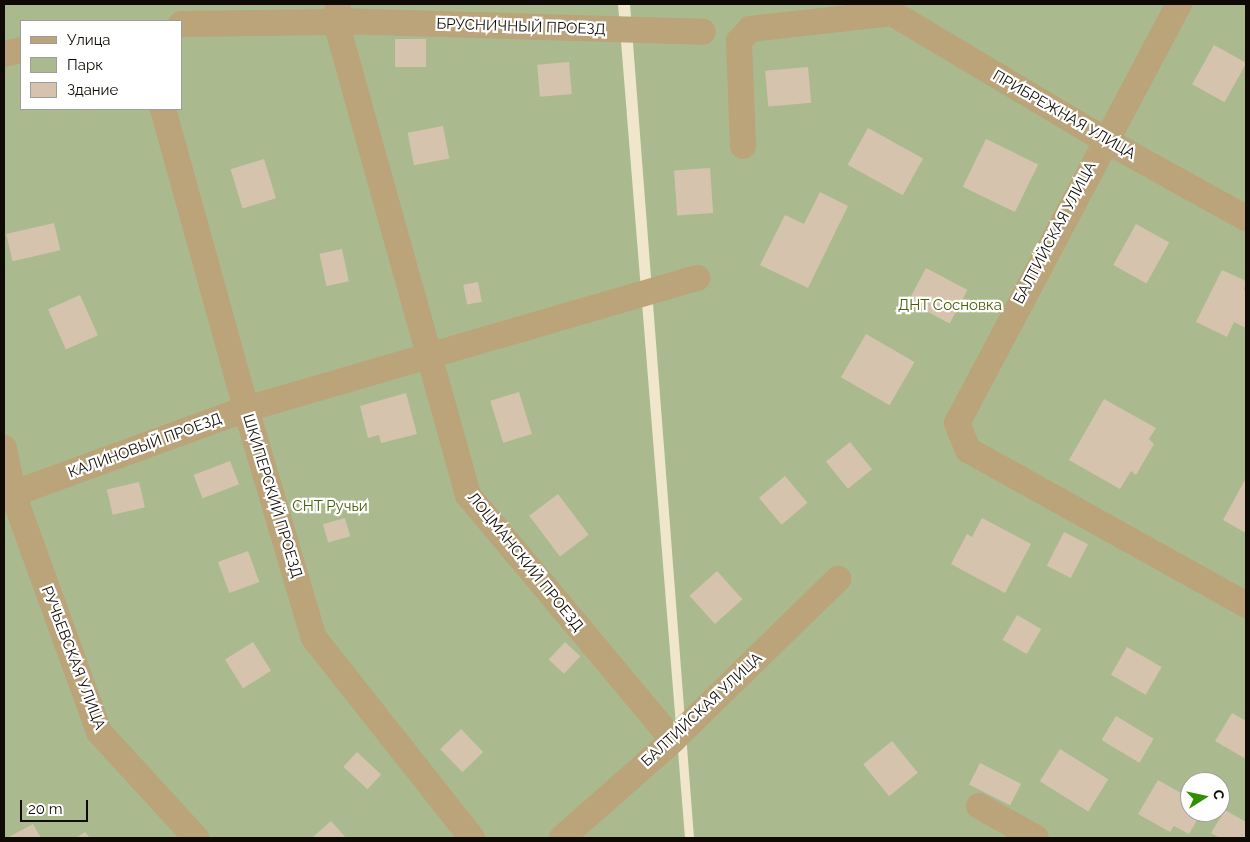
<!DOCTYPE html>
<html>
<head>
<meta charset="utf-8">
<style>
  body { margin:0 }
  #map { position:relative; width:1250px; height:842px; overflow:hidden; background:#f0e6cc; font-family:Raleway,sans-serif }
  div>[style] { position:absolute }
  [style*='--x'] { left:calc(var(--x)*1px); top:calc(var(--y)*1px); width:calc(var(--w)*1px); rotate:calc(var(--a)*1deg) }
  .green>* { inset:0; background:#aaba8e }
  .building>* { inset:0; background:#d5c3ae; transform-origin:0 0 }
  .minor>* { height:26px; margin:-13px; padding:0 13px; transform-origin:13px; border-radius:13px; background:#bba37a }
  span { translate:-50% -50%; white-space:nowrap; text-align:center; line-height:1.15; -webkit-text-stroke:4.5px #fff; paint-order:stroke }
  .street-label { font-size:15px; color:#0f0b04 }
  .park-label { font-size:15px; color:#495f05 }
  .frame { position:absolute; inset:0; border:5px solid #0f0b04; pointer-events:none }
  .legend { position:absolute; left:20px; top:20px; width:162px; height:90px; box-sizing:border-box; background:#fff; border:1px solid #9f9d9b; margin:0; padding:6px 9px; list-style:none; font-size:15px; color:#0f0b04 }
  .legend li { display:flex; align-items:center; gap:10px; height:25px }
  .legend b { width:25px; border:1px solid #9f9d9b }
  .north { position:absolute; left:1180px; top:772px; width:50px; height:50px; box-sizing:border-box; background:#fff; border:1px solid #9f9d9b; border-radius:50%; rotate:80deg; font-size:14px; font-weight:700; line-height:20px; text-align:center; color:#0f0b04 }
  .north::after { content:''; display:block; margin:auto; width:18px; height:22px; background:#318f04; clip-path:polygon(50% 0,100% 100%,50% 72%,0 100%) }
  .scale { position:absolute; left:20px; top:800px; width:68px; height:22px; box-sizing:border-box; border:2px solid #0f0b04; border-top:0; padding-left:6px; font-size:15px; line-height:18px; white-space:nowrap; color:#0f0b04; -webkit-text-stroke:4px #fff; paint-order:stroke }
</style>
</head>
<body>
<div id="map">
  <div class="green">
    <div style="clip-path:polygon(evenodd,4px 4px,618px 4px,685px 838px,4px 838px,4px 4px,21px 21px,181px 21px,181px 109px,21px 109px,21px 21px)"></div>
    <div style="clip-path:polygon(evenodd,630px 4px,1246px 4px,1246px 838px,694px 838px,630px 4px,1190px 782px,1220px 782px,1220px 812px,1190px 812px,1190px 782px)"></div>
  </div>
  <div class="building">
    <div style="left:395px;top:39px;width:31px;height:28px"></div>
    <div style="left:1214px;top:45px;width:37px;height:45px;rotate:29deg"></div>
    <div style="left:569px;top:62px;width:32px;height:32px;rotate:85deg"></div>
    <div style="left:808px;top:67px;width:36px;height:43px;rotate:85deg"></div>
    <div style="left:443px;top:126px;width:33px;height:36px;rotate:79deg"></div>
    <div style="left:868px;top:128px;width:63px;height:42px;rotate:29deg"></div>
    <div style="left:986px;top:139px;width:58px;height:53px;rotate:26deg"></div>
    <div style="left:264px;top:159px;width:41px;height:35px;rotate:73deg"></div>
    <div style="left:710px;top:168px;width:45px;height:36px;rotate:86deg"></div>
    <div style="clip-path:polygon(820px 192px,848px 206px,808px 288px,760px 265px,785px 215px,804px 224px)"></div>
    <div style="left:54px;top:223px;width:28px;height:49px;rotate:77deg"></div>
    <div style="left:1136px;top:224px;width:38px;height:47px;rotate:29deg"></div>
    <div style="left:342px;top:249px;width:33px;height:23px;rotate:78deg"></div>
    <div style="left:926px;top:268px;width:47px;height:38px;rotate:28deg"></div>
    <div style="clip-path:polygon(1222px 270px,1246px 281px,1244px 290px,1246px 291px,1246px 328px,1234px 322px,1227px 337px,1196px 322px)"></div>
    <div style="left:478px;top:282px;width:20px;height:15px;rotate:79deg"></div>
    <div style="left:80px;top:295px;width:44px;height:35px;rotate:66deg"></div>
    <div style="left:866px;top:334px;width:56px;height:50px;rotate:30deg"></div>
    <div style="left:519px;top:392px;width:44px;height:30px;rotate:73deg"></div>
    <div style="clip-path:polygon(406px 393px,417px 434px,381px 443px,379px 435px,368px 438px,360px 406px)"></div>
    <div style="clip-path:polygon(1104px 399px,1156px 428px,1149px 439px,1154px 444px,1136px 475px,1131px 471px,1120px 489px,1069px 460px)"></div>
    <div style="left:850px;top:442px;width:35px;height:31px;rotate:51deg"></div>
    <div style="left:230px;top:461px;width:25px;height:39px;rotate:69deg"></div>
    <div style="left:785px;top:476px;width:35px;height:34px;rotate:50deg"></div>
    <div style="clip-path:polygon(1246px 478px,1246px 533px,1223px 520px)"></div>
    <div style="left:139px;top:482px;width:26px;height:33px;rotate:77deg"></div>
    <div style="left:558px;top:494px;width:51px;height:36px;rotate:53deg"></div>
    <div style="left:345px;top:518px;width:19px;height:23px;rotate:74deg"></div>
    <div style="clip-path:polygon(982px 518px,1031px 544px,1005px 593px,951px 564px,967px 534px,972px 537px)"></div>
    <div style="left:1064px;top:532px;width:27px;height:38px;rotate:27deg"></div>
    <div style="left:248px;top:551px;width:33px;height:32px;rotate:70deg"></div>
    <div style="left:717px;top:571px;width:38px;height:37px;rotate:48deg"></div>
    <div style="left:1017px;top:615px;width:28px;height:29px;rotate:30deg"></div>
    <div style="left:253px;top:642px;width:34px;height:33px;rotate:58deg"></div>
    <div style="left:565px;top:642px;width:21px;height:24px;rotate:43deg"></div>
    <div style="left:1127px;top:647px;width:40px;height:32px;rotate:30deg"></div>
    <div style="clip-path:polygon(1232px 713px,1246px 721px,1246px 759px,1215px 741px)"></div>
    <div style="left:1116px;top:716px;width:44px;height:28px;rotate:31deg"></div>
    <div style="left:461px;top:729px;width:32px;height:29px;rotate:46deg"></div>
    <div style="left:892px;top:741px;width:41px;height:37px;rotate:51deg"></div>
    <div style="left:1060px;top:749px;width:57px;height:38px;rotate:32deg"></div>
    <div style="left:357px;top:752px;width:33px;height:20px;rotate:43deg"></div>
    <div style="left:980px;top:763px;width:46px;height:24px;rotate:27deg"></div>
    <div style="clip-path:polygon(1158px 780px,1190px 798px,1190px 812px,1202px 812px,1189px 834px,1174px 826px,1170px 832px,1138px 814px)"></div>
    <div style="clip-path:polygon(1225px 810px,1246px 822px,1246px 838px,1220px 838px,1211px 833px)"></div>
    <div style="clip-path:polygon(331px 821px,346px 838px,314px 838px,313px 837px)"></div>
    <div style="clip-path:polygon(33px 824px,41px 838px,7px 838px)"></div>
    <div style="clip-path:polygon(85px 832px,90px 838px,76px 838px)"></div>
  </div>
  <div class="minor">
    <div style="--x:338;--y:4;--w:18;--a:96"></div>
    <div style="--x:336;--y:22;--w:491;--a:74.4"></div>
    <div style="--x:468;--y:495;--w:319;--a:50.1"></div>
    <div style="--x:891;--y:4;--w:9;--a:84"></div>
    <div style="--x:892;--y:13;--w:248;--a:30.8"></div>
    <div style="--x:1105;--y:140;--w:161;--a:29"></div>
    <div style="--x:1179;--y:4;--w:474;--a:117.9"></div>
    <div style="--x:957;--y:423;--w:29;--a:68"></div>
    <div style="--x:968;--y:450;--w:318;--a:29.1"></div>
    <div style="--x:338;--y:21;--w:365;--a:1.7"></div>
    <div style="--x:181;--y:24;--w:155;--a:-0.7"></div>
    <div style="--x:4;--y:54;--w:17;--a:-13"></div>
    <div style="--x:163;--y:109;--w:311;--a:74.5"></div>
    <div style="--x:246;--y:409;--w:239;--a:73.5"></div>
    <div style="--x:314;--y:638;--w:255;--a:51.7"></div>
    <div style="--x:743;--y:146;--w:105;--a:-92.2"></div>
    <div style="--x:739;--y:41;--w:16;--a:-47"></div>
    <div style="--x:750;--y:29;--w:143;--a:-6.4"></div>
    <div style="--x:4;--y:448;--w:47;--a:78.9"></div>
    <div style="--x:13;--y:494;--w:253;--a:70.1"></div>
    <div style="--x:99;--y:732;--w:144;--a:47.5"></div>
    <div style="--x:4;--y:497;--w:258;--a:-20"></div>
    <div style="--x:246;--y:409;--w:470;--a:-16.2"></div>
    <div style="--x:979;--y:806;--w:65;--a:29.3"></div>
    <div style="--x:562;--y:838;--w:148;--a:-41.4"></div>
    <div style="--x:673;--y:740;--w:231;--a:-44.3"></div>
  </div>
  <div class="street-label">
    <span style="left:521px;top:27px;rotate:2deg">БРУСНИЧНЫЙ ПРОЕЗД</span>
    <span style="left:1064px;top:115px;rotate:30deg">ПРИБРЕЖНАЯ УЛИЦА</span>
    <span style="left:1055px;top:233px;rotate:-62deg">БАЛТИЙСКАЯ УЛИЦА</span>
    <span style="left:145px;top:446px;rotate:-20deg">КАЛИНОВЫЙ ПРОЕЗД</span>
    <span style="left:272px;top:496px;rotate:73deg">ШКИПЕРСКИЙ ПРОЕЗД</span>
    <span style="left:525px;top:562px;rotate:51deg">ЛОЦМАНСКИЙ ПРОЕЗД</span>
    <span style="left:73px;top:658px;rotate:69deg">РУЧЬЕВСКАЯ УЛИЦА</span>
    <span style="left:702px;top:710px;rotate:-43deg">БАЛТИЙСКАЯ УЛИЦА</span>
  </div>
  <div class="park-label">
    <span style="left:950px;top:306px">ДНТ Сосновка</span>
    <span style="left:330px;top:507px">СНТ Ручьи</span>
  </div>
  <div class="frame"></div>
  <ul class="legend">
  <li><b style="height:6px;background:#bba37a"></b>Улица</li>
  <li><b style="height:14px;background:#aaba8e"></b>Парк</li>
  <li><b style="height:14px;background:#d5c3ae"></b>Здание</li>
  </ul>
  <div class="north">С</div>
  <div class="scale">20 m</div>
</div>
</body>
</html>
